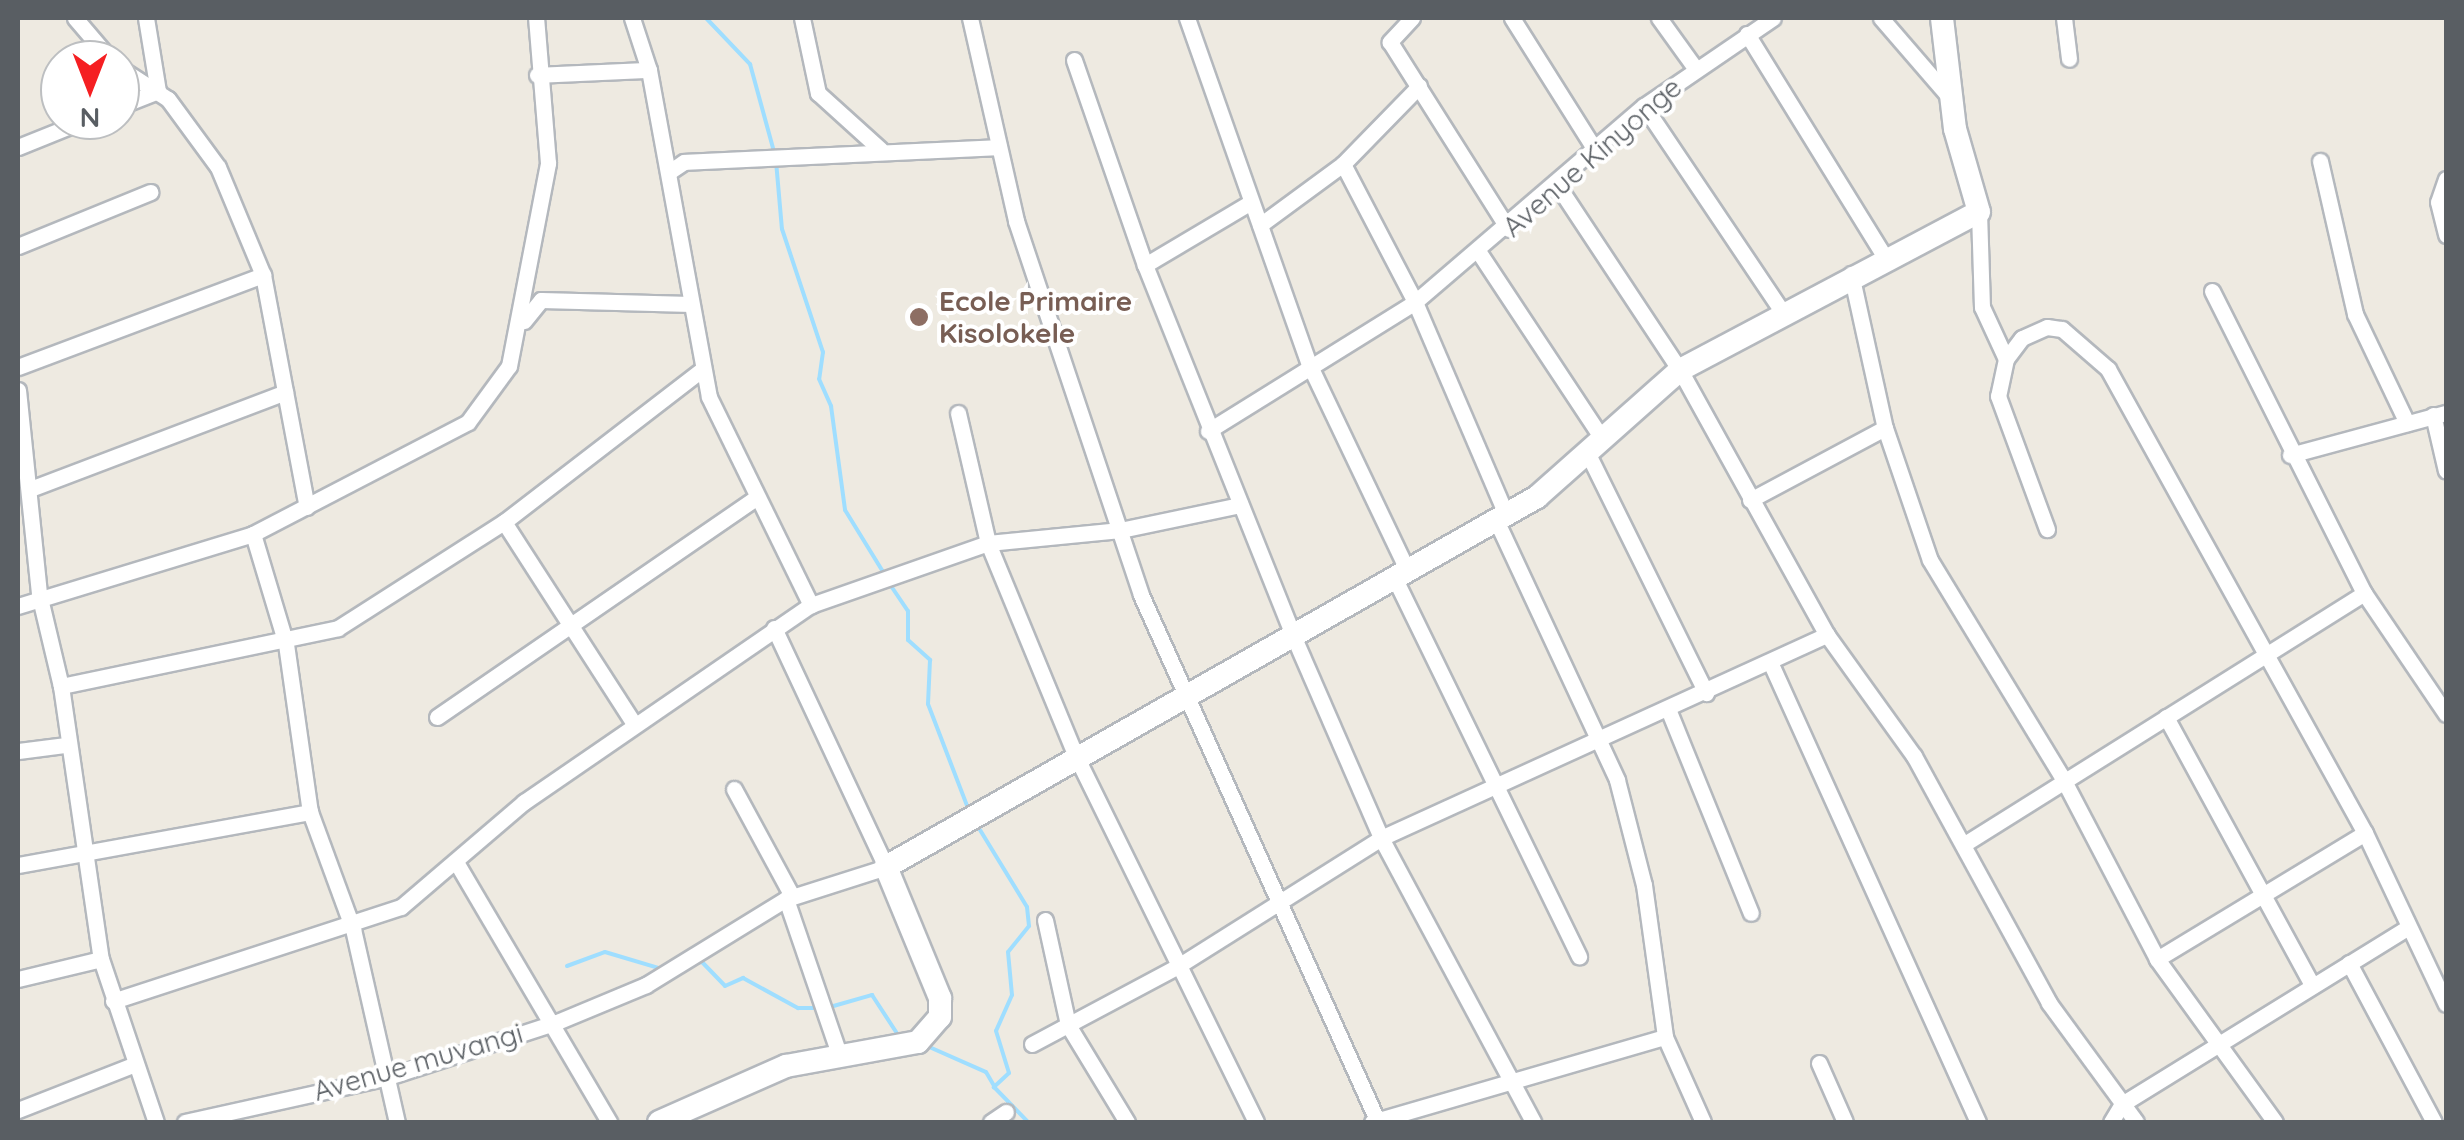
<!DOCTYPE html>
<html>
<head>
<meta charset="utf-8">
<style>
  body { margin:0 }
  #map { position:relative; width:2464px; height:1140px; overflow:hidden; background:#eeeae1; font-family:Quicksand,sans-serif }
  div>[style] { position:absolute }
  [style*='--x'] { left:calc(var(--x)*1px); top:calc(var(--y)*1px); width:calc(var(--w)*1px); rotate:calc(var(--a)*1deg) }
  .stream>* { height:4px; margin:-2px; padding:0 2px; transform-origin:2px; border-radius:2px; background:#9fdeff }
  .roads { filter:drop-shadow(2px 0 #b4b8bd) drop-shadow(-2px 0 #b4b8bd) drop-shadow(0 2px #b4b8bd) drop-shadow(0 -2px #b4b8bd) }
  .street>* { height:15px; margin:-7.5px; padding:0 7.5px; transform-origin:7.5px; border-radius:7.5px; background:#fff }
  .secondary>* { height:22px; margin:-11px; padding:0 11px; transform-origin:11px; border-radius:11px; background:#fff }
  .dots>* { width:28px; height:28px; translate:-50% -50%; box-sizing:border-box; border:5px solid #fff; border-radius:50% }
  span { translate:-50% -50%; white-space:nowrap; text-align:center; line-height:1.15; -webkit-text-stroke:8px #fff; paint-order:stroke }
  .street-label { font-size:28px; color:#595e63 }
  .education-label { font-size:28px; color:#785e54; font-weight:700 }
  .left { translate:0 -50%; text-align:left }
  .frame { position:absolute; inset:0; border:20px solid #595e63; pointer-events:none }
  .north { position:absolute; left:40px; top:40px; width:100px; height:100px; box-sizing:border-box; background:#fff; border:2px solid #bdbfc1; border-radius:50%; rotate:180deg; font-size:28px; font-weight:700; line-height:40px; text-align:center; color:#595e63 }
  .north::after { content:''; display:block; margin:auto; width:35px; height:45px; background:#f51f22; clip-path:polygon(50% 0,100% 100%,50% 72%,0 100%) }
</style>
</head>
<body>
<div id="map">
  <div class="stream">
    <div style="--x:706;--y:18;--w:64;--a:46.3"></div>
    <div style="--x:750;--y:64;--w:91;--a:74.7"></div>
    <div style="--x:776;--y:161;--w:68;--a:85"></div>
    <div style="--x:782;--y:229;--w:130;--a:71.6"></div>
    <div style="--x:823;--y:352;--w:27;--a:98"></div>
    <div style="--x:819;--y:379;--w:30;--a:66"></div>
    <div style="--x:831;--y:406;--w:105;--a:82.3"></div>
    <div style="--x:845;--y:510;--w:76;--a:58.4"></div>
    <div style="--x:889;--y:583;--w:34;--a:56"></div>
    <div style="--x:908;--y:611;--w:29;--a:90"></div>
    <div style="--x:908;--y:640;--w:30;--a:42"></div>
    <div style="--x:930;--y:660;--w:44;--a:92.6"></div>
    <div style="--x:928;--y:704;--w:111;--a:69"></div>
    <div style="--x:977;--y:825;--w:96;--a:58.6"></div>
    <div style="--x:1027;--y:907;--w:19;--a:84"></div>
    <div style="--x:1029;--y:926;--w:33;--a:129"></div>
    <div style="--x:1008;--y:952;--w:43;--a:84.7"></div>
    <div style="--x:1012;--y:995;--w:39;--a:114"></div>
    <div style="--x:996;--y:1031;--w:44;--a:72.8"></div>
    <div style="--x:1009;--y:1073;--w:21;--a:137"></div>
    <div style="--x:994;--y:1087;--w:49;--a:45.8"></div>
    <div style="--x:691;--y:964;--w:11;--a:-10"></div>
    <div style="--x:702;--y:962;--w:33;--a:46"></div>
    <div style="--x:725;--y:986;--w:20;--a:-24"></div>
    <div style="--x:743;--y:978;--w:63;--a:28.6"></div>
    <div style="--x:798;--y:1008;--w:18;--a:0"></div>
    <div style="--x:567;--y:966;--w:40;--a:-20.2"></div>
    <div style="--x:605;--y:952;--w:59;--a:16.6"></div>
    <div style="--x:830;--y:1007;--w:44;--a:-15.9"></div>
    <div style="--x:872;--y:995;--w:51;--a:56.9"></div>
    <div style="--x:927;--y:1046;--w:64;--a:23.8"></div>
    <div style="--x:986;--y:1072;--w:16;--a:60"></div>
  </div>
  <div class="roads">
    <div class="street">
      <div style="--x:75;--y:18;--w:55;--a:49.4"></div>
      <div style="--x:146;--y:18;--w:74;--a:80.7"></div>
      <div style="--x:632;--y:18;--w:55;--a:71.9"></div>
      <div style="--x:649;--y:70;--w:332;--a:79.6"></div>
      <div style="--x:709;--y:397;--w:232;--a:63.9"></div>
      <div style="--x:802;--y:18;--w:77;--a:78"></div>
      <div style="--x:818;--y:93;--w:84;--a:42.1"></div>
      <div style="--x:970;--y:18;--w:208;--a:77.2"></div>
      <div style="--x:1016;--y:221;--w:394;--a:71.5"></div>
      <div style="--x:1141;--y:595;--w:576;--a:65.79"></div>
      <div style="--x:1187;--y:18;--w:367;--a:70.6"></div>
      <div style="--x:1309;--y:364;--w:230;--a:64.5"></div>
      <div style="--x:1412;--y:18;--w:33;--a:133"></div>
      <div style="--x:1390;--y:42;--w:221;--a:57.7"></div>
      <div style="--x:1512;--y:18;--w:154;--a:57.8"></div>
      <div style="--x:1659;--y:18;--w:62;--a:54.2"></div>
      <div style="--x:1881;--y:18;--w:106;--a:49.2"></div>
      <div style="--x:2064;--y:18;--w:41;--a:83"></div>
      <div style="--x:1747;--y:34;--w:261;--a:58.3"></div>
      <div style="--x:1074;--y:60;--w:217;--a:70.9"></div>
      <div style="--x:1145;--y:265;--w:396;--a:68.2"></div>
      <div style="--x:1292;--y:633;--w:223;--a:66.5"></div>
      <div style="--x:1381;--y:838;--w:322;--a:61.8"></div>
      <div style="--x:120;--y:68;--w:57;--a:32.9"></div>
      <div style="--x:168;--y:99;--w:84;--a:53.7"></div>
      <div style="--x:218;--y:167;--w:117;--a:67.4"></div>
      <div style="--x:263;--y:275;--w:236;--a:79.3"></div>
      <div style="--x:537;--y:75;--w:112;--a:-2.6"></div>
      <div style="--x:120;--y:106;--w:41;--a:-21.5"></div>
      <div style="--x:1644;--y:106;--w:246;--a:56.1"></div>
      <div style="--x:18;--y:147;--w:72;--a:-21.9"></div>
      <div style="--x:2320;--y:161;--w:157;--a:77.1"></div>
      <div style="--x:2355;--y:314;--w:121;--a:64.5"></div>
      <div style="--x:1343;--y:164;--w:156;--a:62.4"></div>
      <div style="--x:1415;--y:302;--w:231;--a:66.8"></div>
      <div style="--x:669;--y:172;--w:18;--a:-34"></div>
      <div style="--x:684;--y:162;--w:315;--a:-2.7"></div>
      <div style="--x:2446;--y:179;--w:24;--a:109"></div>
      <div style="--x:2438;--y:202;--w:34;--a:76"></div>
      <div style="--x:1558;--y:186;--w:221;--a:56.5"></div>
      <div style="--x:1680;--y:370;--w:303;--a:61"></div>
      <div style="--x:1827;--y:635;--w:149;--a:54.3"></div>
      <div style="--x:1914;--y:756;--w:281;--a:61.3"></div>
      <div style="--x:2049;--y:1003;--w:147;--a:53.8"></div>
      <div style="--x:1979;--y:212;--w:95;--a:88.2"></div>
      <div style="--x:1982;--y:307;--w:57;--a:65.2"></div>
      <div style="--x:2006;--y:359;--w:38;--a:102"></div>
      <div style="--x:1998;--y:396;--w:142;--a:69.8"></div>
      <div style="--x:1260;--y:225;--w:103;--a:-36.3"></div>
      <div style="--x:1343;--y:164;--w:109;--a:-45.7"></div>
      <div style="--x:18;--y:246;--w:143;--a:-22.2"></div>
      <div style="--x:1480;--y:254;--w:219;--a:56.5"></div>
      <div style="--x:1145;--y:265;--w:123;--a:-30.7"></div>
      <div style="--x:1851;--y:274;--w:158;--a:77.6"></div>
      <div style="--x:1885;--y:428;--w:139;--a:71.2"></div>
      <div style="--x:1930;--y:560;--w:254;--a:58.7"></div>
      <div style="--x:2062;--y:777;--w:205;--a:62.4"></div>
      <div style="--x:2157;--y:959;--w:201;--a:54.1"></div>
      <div style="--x:2212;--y:291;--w:338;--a:63.3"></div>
      <div style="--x:2364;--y:593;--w:146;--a:55.9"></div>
      <div style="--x:524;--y:321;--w:27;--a:-51"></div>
      <div style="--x:541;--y:300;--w:150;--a:1.5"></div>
      <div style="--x:2006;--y:359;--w:26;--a:-53"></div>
      <div style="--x:2022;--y:338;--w:27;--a:-24"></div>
      <div style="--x:2047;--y:327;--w:15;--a:8"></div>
      <div style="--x:2062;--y:329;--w:61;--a:41"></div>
      <div style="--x:2108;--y:369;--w:530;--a:61.02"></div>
      <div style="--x:2365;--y:833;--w:189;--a:64.7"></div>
      <div style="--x:18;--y:367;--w:262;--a:-20.6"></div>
      <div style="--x:18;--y:390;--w:205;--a:84.1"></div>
      <div style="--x:39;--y:594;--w:95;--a:76.6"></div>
      <div style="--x:61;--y:686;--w:276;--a:81.7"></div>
      <div style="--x:101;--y:959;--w:172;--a:71.4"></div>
      <div style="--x:958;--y:413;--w:133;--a:77"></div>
      <div style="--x:988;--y:543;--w:230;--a:67.6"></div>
      <div style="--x:1076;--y:756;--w:408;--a:63.8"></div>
      <div style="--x:2433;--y:415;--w:57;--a:76.9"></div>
      <div style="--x:1208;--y:431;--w:244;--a:-31.9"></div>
      <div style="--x:1415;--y:302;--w:301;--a:-40.6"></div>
      <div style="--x:1644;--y:106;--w:156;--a:-34.3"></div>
      <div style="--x:1587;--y:452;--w:269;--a:63.7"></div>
      <div style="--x:2290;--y:455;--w:162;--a:-15.1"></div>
      <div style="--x:30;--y:489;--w:273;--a:-20.8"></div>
      <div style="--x:1750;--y:500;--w:153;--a:-28.1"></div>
      <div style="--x:1496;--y:520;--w:287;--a:65"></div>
      <div style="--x:1617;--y:780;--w:108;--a:75.6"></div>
      <div style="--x:1644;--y:885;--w:153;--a:82.1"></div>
      <div style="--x:1665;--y:1037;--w:93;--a:65.9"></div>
      <div style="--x:504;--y:522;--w:238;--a:57.2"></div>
      <div style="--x:253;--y:534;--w:115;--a:73.3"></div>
      <div style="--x:286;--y:644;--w:170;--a:81.9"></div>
      <div style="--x:310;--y:812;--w:125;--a:69.8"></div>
      <div style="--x:353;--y:929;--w:198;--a:77.2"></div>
      <div style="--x:1395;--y:579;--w:420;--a:64"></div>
      <div style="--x:18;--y:606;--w:246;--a:-17"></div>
      <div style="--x:253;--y:534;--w:242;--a:-27.5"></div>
      <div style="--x:468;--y:422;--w:69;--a:-53.8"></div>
      <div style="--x:509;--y:366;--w:207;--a:-79.1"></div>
      <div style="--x:548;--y:163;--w:145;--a:-94.7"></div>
      <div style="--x:1771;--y:664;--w:503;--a:65.68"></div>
      <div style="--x:61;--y:686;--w:283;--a:-11.8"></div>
      <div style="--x:338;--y:628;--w:197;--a:-32.6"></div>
      <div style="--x:504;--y:522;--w:251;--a:-37.6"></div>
      <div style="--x:1668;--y:709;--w:220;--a:67.9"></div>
      <div style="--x:437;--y:717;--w:388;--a:-34.5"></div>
      <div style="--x:2166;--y:717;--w:305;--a:61.4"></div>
      <div style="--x:18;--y:751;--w:47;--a:-7.3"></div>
      <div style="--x:734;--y:789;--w:122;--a:61.5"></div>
      <div style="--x:1966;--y:843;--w:470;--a:-32.1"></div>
      <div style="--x:456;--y:862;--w:302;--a:59.5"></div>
      <div style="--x:18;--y:865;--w:297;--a:-10.3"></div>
      <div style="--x:786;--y:899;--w:167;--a:71.1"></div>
      <div style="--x:1045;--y:920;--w:107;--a:77.6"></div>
      <div style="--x:1068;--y:1025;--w:114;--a:58.7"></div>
      <div style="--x:2157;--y:959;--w:243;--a:-31.2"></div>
      <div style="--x:2349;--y:963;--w:180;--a:61.9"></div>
      <div style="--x:18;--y:979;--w:85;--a:-13.5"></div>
      <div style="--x:113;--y:1001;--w:303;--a:-18.1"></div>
      <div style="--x:401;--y:907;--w:162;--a:-40.5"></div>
      <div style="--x:524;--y:802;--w:348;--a:-34.5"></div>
      <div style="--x:811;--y:605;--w:188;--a:-19.3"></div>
      <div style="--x:988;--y:543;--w:133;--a:-5.6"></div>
      <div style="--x:1120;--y:530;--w:123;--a:-11.8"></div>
      <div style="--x:1032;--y:1044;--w:166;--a:-28.1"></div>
      <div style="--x:1178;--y:966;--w:240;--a:-32.2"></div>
      <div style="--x:1381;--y:838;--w:490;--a:-24.5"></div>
      <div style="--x:1819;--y:1063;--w:64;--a:66.2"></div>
      <div style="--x:18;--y:1110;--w:123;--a:-21.4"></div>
      <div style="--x:185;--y:1122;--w:208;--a:-12.5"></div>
      <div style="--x:388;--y:1077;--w:178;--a:-18"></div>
      <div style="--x:557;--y:1022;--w:96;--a:-22.6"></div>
      <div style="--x:646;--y:985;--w:164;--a:-31.6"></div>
      <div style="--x:786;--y:899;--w:105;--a:-17.7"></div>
      <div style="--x:886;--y:867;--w:264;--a:-115.1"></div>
      <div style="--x:991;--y:1122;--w:18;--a:-34"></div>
      <div style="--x:1372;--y:1122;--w:305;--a:-16.2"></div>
      <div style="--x:2111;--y:1122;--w:21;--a:-59"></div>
      <div style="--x:2122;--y:1104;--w:337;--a:-31.7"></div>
    </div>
    <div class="secondary">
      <div style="--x:659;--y:1122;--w:139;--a:-23.8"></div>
      <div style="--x:786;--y:1066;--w:134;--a:-10.3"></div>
      <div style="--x:918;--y:1042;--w:33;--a:-49"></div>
      <div style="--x:940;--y:1017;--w:19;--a:-90"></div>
      <div style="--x:940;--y:998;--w:142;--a:-112.4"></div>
      <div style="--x:886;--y:867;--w:749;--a:-29.61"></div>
      <div style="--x:1537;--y:497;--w:191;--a:-41.6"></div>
      <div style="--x:1680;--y:370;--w:338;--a:-27.9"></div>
      <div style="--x:1979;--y:212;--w:86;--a:-106.1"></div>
      <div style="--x:1955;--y:129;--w:112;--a:-96.7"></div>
    </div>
  </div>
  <div class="dots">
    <div style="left:919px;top:317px;background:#8d6e63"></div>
  </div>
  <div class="street-label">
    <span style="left:1592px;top:157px;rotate:-41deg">Avenue Kinyonge</span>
    <span style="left:418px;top:1062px;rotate:-16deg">Avenue muvangi</span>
  </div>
  <div class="education-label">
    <span class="left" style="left:939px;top:317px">Ecole Primaire<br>Kisolokele</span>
  </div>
  <div class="frame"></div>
  <div class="north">N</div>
</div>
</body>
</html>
